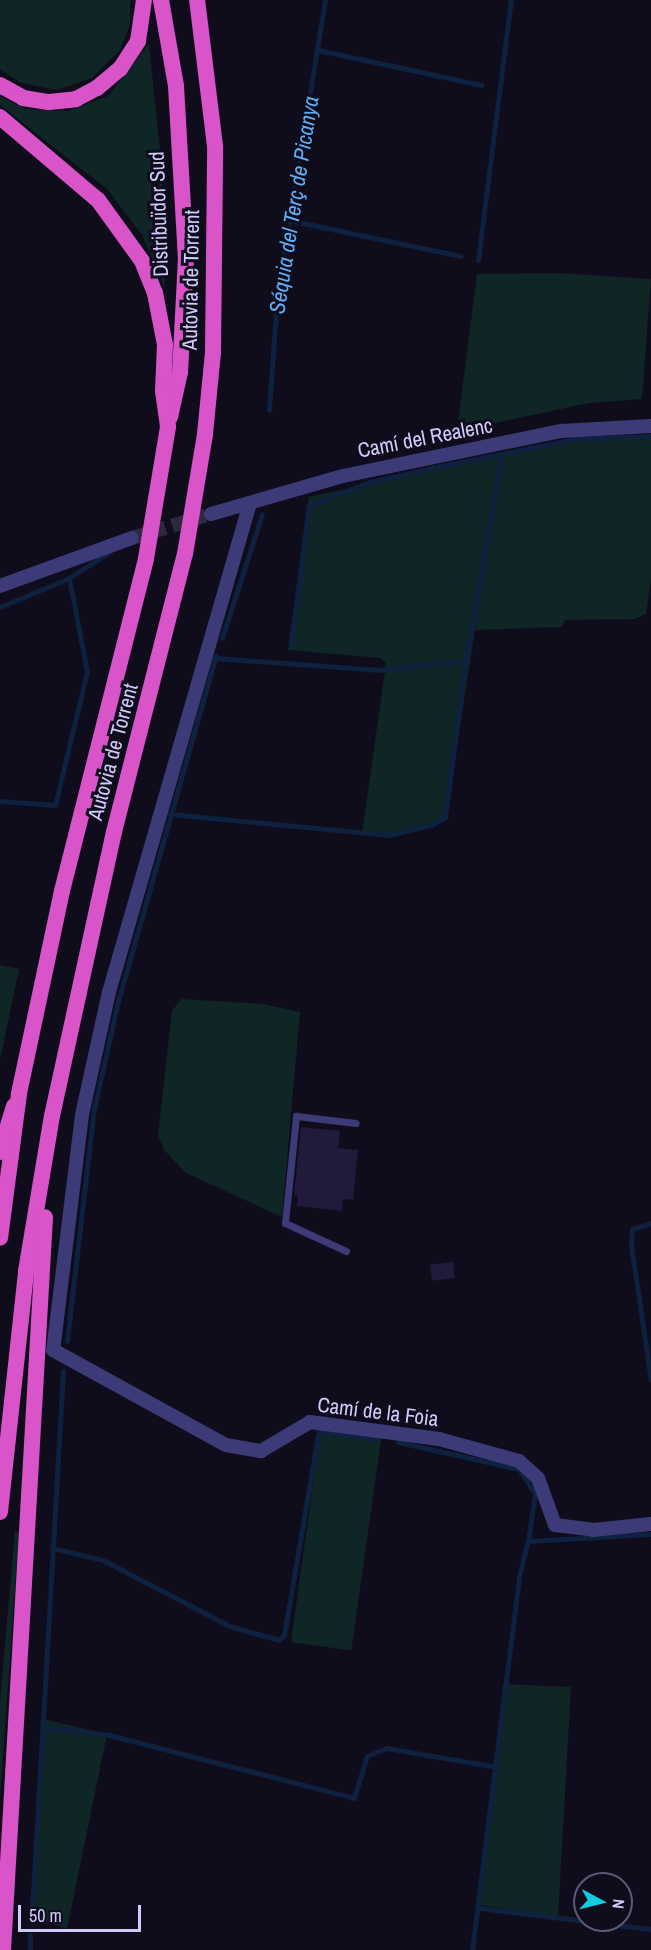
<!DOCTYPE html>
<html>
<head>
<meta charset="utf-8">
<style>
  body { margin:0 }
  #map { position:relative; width:651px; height:1950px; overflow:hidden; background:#0f0d1c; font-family:"Archivo Narrow",sans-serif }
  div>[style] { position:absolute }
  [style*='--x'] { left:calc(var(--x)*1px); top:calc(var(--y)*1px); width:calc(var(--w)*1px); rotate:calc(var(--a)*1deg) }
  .green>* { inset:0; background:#102525; transform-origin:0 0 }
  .stream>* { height:5px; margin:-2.5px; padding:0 2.5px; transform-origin:2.5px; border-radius:2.5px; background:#0e213e }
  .building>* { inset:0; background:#211a3b; transform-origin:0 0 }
  .minor-tunnel>* { height:14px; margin-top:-7px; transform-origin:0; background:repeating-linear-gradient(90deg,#2c2a3e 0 14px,transparent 0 21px) }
  .service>* { height:7px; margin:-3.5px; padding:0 3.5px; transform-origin:3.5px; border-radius:3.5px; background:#3d3a78 }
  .minor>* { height:14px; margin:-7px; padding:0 7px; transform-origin:7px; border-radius:7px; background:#3d3a78 }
  .trunk>* { height:16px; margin:-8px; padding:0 8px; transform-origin:8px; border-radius:8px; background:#d854c8 }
  span { translate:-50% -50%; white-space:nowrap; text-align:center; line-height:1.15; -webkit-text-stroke:6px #0f0d1c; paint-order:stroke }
  .street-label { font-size:21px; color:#d1cbfc }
  .water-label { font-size:22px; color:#60aef5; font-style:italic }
  .north { position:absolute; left:573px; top:1872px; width:60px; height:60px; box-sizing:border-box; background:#0f0d1c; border:2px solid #5d5976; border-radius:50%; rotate:97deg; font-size:16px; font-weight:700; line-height:24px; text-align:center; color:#d1cbfc }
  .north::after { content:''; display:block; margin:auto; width:21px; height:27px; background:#0fcce3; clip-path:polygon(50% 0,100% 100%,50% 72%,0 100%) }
  .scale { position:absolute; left:18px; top:1905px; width:123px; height:27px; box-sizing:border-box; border:3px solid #d1cbfc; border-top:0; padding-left:8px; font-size:18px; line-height:21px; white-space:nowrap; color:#d1cbfc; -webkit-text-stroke:4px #0f0d1c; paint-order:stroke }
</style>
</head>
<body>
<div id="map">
  <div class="green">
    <div style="clip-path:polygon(0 0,130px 0,130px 25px,120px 50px,92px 78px,57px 90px,21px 83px,0 69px)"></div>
    <div style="clip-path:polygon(149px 44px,162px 171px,165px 288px,142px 235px,107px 189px,0 105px,0 96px,26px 109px,68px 111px,108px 96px)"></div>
    <div style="clip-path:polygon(558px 273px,651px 279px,642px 399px,589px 403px,457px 431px,477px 274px)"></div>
    <div style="clip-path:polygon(651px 436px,651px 578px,646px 614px,634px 619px,565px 620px,562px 627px,475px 630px,445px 821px,402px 833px,362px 833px,386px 664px,381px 658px,288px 650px,309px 497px,503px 454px,592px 438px)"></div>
    <div style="clip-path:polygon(0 965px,19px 969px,0 1060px)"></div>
    <div style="clip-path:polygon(181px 999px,263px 1004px,300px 1012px,282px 1217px,186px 1173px,164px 1150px,158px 1136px,172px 1011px)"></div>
    <div style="left:321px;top:1428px;width:61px;height:216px;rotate:8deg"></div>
    <div style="clip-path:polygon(15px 1530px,19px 1534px,0 1797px,0 1702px)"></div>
    <div style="clip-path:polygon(503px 1684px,571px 1687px,558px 1917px,480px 1905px)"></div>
    <div style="clip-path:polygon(43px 1719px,107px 1734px,67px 1929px,30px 1916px)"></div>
  </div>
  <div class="stream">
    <div style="--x:318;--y:50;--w:167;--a:12.1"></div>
    <div style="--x:293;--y:221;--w:171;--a:11.8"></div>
    <div style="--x:478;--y:260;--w:262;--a:-82.8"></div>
    <div style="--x:269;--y:410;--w:114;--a:-86"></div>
    <div style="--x:277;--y:296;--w:300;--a:-80.8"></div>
    <div style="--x:0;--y:607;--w:75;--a:-22.8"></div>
    <div style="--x:69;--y:578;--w:48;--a:-33"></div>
    <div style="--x:222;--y:638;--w:130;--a:-72.1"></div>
    <div style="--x:291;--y:644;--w:140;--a:-82.6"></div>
    <div style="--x:309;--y:505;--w:65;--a:-20.7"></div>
    <div style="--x:370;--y:482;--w:58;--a:-12.8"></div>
    <div style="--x:427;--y:469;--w:150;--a:-11.5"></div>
    <div style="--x:574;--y:439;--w:77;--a:-2.2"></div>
    <div style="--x:215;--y:658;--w:162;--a:4.2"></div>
    <div style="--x:377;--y:670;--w:91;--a:-5.6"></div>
    <div style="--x:0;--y:801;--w:55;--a:4.2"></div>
    <div style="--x:55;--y:805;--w:137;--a:-76.5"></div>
    <div style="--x:87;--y:672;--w:96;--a:-100.8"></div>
    <div style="--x:170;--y:814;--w:220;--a:5.5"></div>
    <div style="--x:389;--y:835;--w:43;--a:-13.4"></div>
    <div style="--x:431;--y:825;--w:16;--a:-30"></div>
    <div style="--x:445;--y:817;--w:147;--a:-82.6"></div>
    <div style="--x:464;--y:671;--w:220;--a:-80.1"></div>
    <div style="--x:651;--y:1223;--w:20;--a:162"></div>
    <div style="--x:632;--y:1229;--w:16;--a:94"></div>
    <div style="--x:631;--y:1245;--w:136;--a:81.6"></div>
    <div style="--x:67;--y:1341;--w:234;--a:-83.4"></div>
    <div style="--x:94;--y:1109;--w:107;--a:-77.5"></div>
    <div style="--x:117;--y:1005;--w:363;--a:-74.2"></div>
    <div style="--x:398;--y:1442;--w:124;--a:12.6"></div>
    <div style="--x:519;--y:1469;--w:30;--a:57"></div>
    <div style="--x:535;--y:1494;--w:48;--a:98.5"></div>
    <div style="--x:52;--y:1548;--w:52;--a:13.2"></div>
    <div style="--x:103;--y:1560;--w:142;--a:27.6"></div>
    <div style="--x:229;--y:1626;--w:52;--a:15.6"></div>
    <div style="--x:279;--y:1640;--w:7;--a:-45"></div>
    <div style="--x:284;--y:1635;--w:207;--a:-80.3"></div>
    <div style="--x:319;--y:1431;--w:57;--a:8.1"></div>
    <div style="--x:42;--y:1727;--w:67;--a:6.8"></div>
    <div style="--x:109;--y:1735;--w:253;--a:14.4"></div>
    <div style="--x:354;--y:1798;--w:44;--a:-72.8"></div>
    <div style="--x:367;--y:1756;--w:21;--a:-23"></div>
    <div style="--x:386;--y:1748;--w:113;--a:9.7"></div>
    <div style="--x:480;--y:1908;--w:172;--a:7"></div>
    <div style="--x:32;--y:1911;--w:541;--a:-86.71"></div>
    <div style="--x:30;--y:1935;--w:15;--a:90"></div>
    <div style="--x:472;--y:1950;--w:377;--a:-82.8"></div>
    <div style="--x:519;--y:1576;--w:36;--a:-76"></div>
    <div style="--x:528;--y:1541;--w:123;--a:-3.3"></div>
  </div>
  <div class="building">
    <div style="clip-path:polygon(301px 1127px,340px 1131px,338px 1148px,358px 1150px,353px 1200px,343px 1199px,342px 1211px,297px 1206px,298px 1196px,294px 1195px)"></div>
    <div style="left:453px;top:1262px;width:16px;height:23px;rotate:83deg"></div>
  </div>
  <div class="minor-tunnel">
    <div style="--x:132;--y:538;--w:83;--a:-16.9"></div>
  </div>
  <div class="service">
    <div style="--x:346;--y:1251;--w:67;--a:-155.3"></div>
    <div style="--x:285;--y:1223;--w:108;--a:-84.1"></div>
    <div style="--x:296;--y:1116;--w:60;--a:6.7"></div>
  </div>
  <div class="minor">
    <div style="--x:250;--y:503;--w:509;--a:106.08"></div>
    <div style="--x:109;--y:992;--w:126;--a:102.4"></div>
    <div style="--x:82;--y:1115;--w:237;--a:97"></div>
    <div style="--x:53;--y:1350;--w:197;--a:28.8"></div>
    <div style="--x:226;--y:1445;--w:36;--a:10"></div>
    <div style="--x:261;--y:1451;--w:57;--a:-30.6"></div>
    <div style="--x:310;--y:1422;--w:130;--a:7.5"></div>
    <div style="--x:439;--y:1439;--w:83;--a:15.4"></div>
    <div style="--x:519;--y:1461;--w:25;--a:42"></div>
    <div style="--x:538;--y:1478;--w:50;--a:70.1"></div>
    <div style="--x:555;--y:1525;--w:38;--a:7"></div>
    <div style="--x:593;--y:1530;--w:58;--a:-5.9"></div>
    <div style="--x:211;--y:514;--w:137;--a:-16.1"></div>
    <div style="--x:343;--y:476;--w:223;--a:-11.7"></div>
    <div style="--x:561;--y:431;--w:90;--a:-3.2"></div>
    <div style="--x:0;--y:586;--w:140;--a:-20"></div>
  </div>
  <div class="trunk">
    <div style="--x:161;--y:0;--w:87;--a:80.1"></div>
    <div style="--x:176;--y:86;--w:172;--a:86.7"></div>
    <div style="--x:186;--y:258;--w:114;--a:93"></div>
    <div style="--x:180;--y:372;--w:46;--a:102.5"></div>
    <div style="--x:0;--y:85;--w:26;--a:29"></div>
    <div style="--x:23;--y:98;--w:26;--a:9"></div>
    <div style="--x:49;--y:102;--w:27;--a:-6"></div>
    <div style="--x:76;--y:99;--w:24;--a:-28"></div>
    <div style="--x:97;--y:88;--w:30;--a:-40"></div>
    <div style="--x:120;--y:69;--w:33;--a:-57"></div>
    <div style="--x:138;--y:41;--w:41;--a:-81.7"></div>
    <div style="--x:0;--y:117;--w:128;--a:40.3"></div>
    <div style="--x:98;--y:200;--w:75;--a:54.2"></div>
    <div style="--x:142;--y:261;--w:35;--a:68"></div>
    <div style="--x:155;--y:293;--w:53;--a:79.1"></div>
    <div style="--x:165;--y:345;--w:46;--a:92.5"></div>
    <div style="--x:163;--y:391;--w:36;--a:82"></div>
    <div style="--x:168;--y:427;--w:134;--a:99.5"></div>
    <div style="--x:146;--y:559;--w:342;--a:104.2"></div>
    <div style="--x:62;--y:891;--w:208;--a:102"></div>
    <div style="--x:19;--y:1094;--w:145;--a:97.5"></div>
    <div style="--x:0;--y:1152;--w:48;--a:-73.1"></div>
    <div style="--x:0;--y:1512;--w:242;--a:-83.8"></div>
    <div style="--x:26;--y:1271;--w:157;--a:-80.5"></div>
    <div style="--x:52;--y:1116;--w:291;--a:-77.7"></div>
    <div style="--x:114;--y:832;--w:287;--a:-75.7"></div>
    <div style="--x:185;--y:554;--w:122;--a:-80.5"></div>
    <div style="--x:205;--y:434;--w:81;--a:-84.4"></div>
    <div style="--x:213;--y:353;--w:207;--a:-89.4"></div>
    <div style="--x:215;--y:146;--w:147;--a:-97"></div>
    <div style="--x:3;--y:1950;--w:734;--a:-86.72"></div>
  </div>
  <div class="street-label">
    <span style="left:159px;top:214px;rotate:-92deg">Distribuïdor Sud</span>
    <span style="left:191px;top:280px;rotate:-89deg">Autovia de Torrent</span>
    <span style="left:425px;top:438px;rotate:-11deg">Camí del Realenc</span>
    <span style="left:113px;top:752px;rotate:-75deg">Autovia de Torrent</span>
    <span style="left:378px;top:1412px;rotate:7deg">Camí de la Foia</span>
  </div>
  <div class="water-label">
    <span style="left:294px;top:205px;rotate:-81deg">Séquia del Terç de Picanya</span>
  </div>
  <div class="north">N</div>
  <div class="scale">50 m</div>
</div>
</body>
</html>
